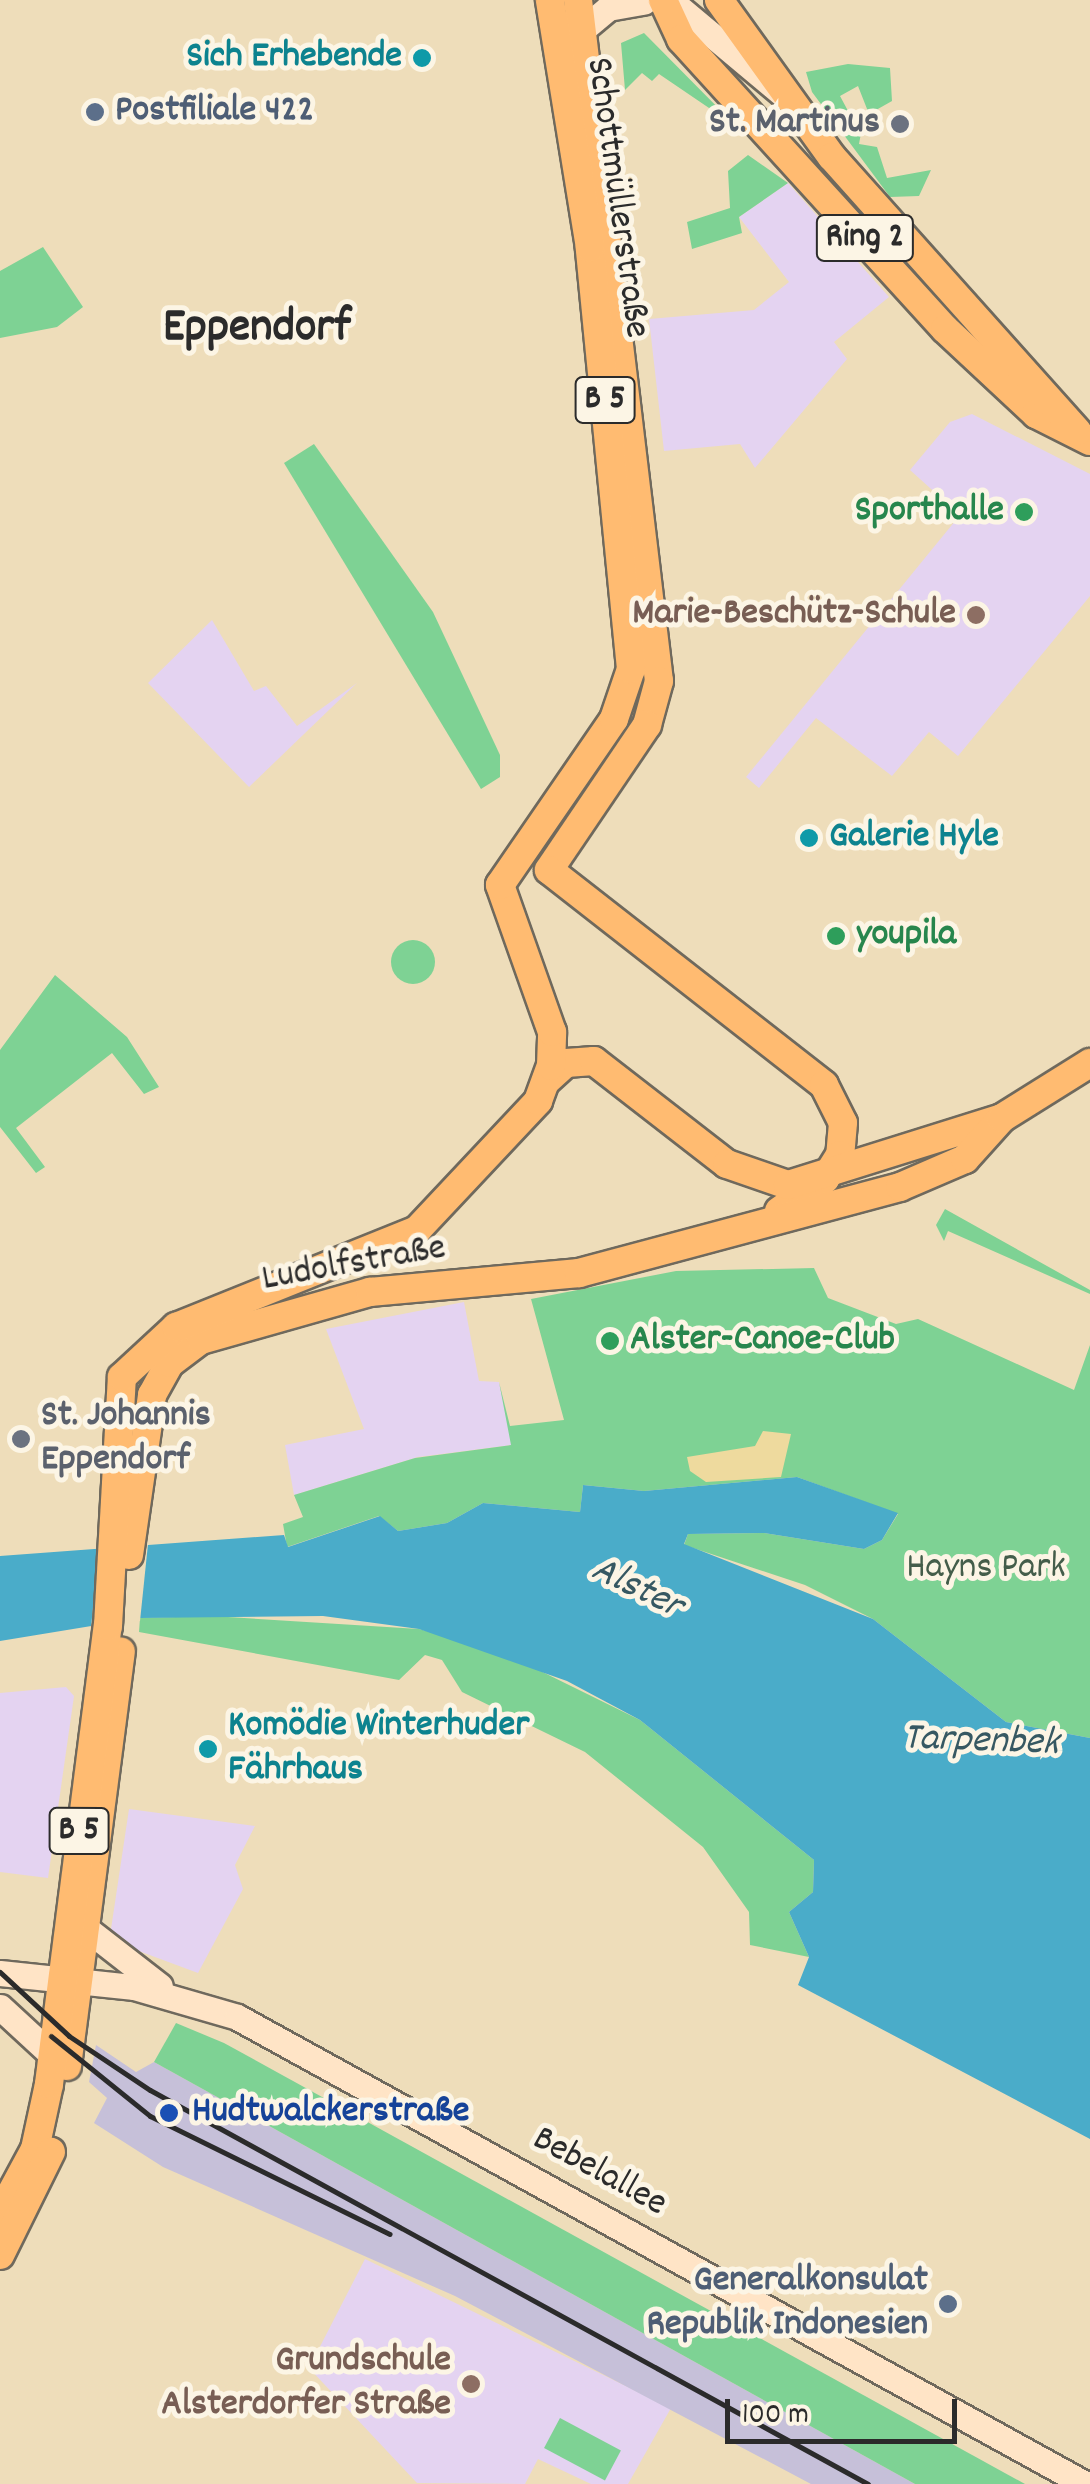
<!DOCTYPE html>
<html>
<head>
<meta charset="utf-8">
<style>
  body { margin:0 }
  #map { position:relative; width:1090px; height:2484px; overflow:hidden; background:#eeddba; font-family:Dekko,sans-serif }
  div>[style] { position:absolute }
  [style*='--x'] { left:calc(var(--x)*1px); top:calc(var(--y)*1px); width:calc(var(--w)*1px); rotate:calc(var(--a)*1deg) }
  .built>* { inset:0; background:#e4d3f1 }
  .industrial>* { inset:0; background:#c6c0d9 }
  .green>* { inset:0; background:#7ed294; transform-origin:0 0 }
  .round { border-radius:50% }
  .sand>* { inset:0; background:#eeda9e }
  .water>* { inset:0; background:#4aacc9 }
  .pier>* { inset:0; background:#eeddba }
  .roads { filter:drop-shadow(2px 0 #6f695d) drop-shadow(-2px 0 #6f695d) drop-shadow(0 2px #6f695d) drop-shadow(0 -2px #6f695d) }
  .secondary>* { height:25px; margin:-12.5px; padding:0 12.5px; transform-origin:12.5px; border-radius:12.5px; background:#ffe4c6 }
  .primary>* { height:28px; margin:-14px; padding:0 14px; transform-origin:14px; border-radius:14px; background:#ffbb71 }
  .rail>* { height:5px; margin:-2.5px; padding:0 2.5px; transform-origin:2.5px; border-radius:2.5px; background:#2b2b2b }
  .dots>* { width:28px; height:28px; translate:-50% -50%; box-sizing:border-box; border:5px solid #fcf5e5; border-radius:50% }
  span { translate:-50% -50%; white-space:nowrap; text-align:center; line-height:1.15; -webkit-text-stroke:10px #fcf5e5; paint-order:stroke }
  .shield-label span { padding:2px 8px; background:#fcf5e5; border:2px solid; border-radius:8px; -webkit-text-stroke-width:0 }
  .shield-label { font-size:35px; color:#2b2b2b; font-weight:700 }
  .culture-label { font-size:38px; color:#0d838f; font-weight:700 }
  .right { translate:-100% -50%; text-align:right }
  .left { translate:0 -50%; text-align:left }
  .service-label { font-size:38px; color:#4e5e75; font-weight:700 }
  .worship-label { font-size:38px; color:#5b616d; font-weight:700 }
  .street-label { font-size:38px; color:#2b2b2b }
  .leisure-label { font-size:38px; color:#27864d; font-weight:700 }
  .education-label { font-size:38px; color:#785e54; font-weight:700 }
  .park-label { font-size:38px; color:#445d4a }
  .transit-label { font-size:38px; color:#164399; font-weight:700 }
  .water-label { font-size:40px; color:#365862; font-style:italic }
  .district-label { font-size:48px; color:#2b2b2b; font-weight:700 }
  .scale { position:absolute; left:725px; top:2399px; width:232px; height:45px; box-sizing:border-box; border:5px solid #2b2b2b; border-top:0; padding-left:12px; font-size:30px; line-height:35px; white-space:nowrap; color:#2b2b2b; -webkit-text-stroke:8px #fcf5e5; paint-order:stroke }
</style>
</head>
<body>
<div id="map">
  <div class="built">
    <div style="clip-path:polygon(788px 183px,889px 297px,834px 342px,847px 359px,755px 468px,740px 444px,664px 451px,649px 319px,754px 310px,789px 282px,739px 217px)"></div>
    <div style="clip-path:polygon(972px 414px,1090px 474px,1090px 596px,958px 756px,929px 732px,892px 776px,816px 718px,759px 788px,746px 777px,960px 515px,910px 470px,950px 422px)"></div>
    <div style="clip-path:polygon(212px 620px,254px 691px,266px 686px,297px 726px,357px 683px,249px 787px,148px 683px)"></div>
    <div style="clip-path:polygon(464px 1302px,479px 1381px,499px 1382px,512px 1445px,418px 1457px,294px 1495px,285px 1445px,364px 1429px,326px 1329px)"></div>
    <div style="clip-path:polygon(66px 1687px,74px 1696px,48px 1878px,0 1872px,0 1693px)"></div>
    <div style="clip-path:polygon(129px 1809px,255px 1826px,235px 1865px,243px 1889px,198px 1973px,120px 1944px,111px 1929px)"></div>
    <div style="clip-path:polygon(365px 2259px,671px 2408px,628px 2484px,591px 2484px,538px 2459px,525px 2484px,417px 2483px,309px 2368px)"></div>
  </div>
  <div class="industrial">
    <div style="clip-path:polygon(96px 2045px,136px 2072px,154px 2062px,915px 2484px,811px 2484px,455px 2296px,163px 2167px,94px 2123px,107px 2098px,89px 2082px)"></div>
  </div>
  <div class="green">
    <div style="clip-path:polygon(644px 33px,737px 127px,659px 74px,652px 81px,642px 73px,625px 90px,621px 43px)"></div>
    <div style="clip-path:polygon(848px 64px,890px 68px,892px 101px,869px 114px,858px 86px,840px 96px,854px 122px,864px 117px,859px 144px,877px 147px,887px 178px,931px 170px,919px 196px,890px 197px,812px 92px,806px 72px)"></div>
    <div style="clip-path:polygon(748px 155px,788px 183px,739px 217px,742px 233px,692px 249px,687px 222px,730px 208px,728px 171px)"></div>
    <div style="clip-path:polygon(43px 247px,83px 307px,57px 327px,0 338px,0 271px)"></div>
    <div style="clip-path:polygon(314px 444px,433px 612px,500px 755px,500px 777px,481px 789px,284px 463px)"></div>
    <div class="round" style="left:391px;top:940px;width:44px;height:44px"></div>
    <div style="clip-path:polygon(55px 975px,127px 1037px,159px 1087px,144px 1094px,112px 1053px,16px 1128px,45px 1167px,36px 1173px,0 1127px,0 1050px)"></div>
    <div style="clip-path:polygon(945px 1209px,1090px 1290px,1090px 1294px,948px 1231px,944px 1241px,936px 1225px)"></div>
    <div style="clip-path:polygon(814px 1268px,828px 1298px,896px 1324px,918px 1319px,1074px 1390px,1090px 1345px,1090px 1738px,1006px 1722px,873px 1619px,805px 1585px,684px 1545px,688px 1534px,764px 1533px,864px 1549px,882px 1540px,898px 1514px,797px 1477px,644px 1491px,583px 1485px,580px 1512px,483px 1503px,447px 1523px,398px 1531px,379px 1516px,287px 1547px,283px 1524px,303px 1517px,294px 1495px,415px 1458px,511px 1445px,499px 1382px,510px 1426px,564px 1420px,531px 1299px,676px 1271px)"></div>
    <div style="clip-path:polygon(212px 1616px,419px 1629px,500px 1651px,640px 1720px,814px 1860px,813px 1892px,789px 1912px,809px 1957px,750px 1945px,749px 1912px,703px 1847px,585px 1752px,462px 1692px,442px 1660px,425px 1655px,399px 1680px,139px 1632px,140px 1618px)"></div>
    <div style="clip-path:polygon(176px 2023px,224px 2043px,1025px 2484px,915px 2484px,154px 2062px)"></div>
    <div style="left:560px;top:2418px;width:69px;height:34px;rotate:28deg"></div>
  </div>
  <div class="sand">
    <div style="clip-path:polygon(763px 1431px,791px 1434px,781px 1477px,706px 1482px,690px 1471px,687px 1457px,755px 1446px)"></div>
  </div>
  <div class="water">
    <div style="clip-path:polygon(797px 1477px,898px 1513px,882px 1540px,864px 1549px,764px 1533px,688px 1534px,684px 1544px,873px 1619px,1006px 1722px,1090px 1738px,1090px 2139px,798px 1985px,809px 1957px,789px 1912px,813px 1892px,814px 1860px,640px 1720px,567px 1681px,419px 1629px,323px 1616px,140px 1618px,0 1641px,0 1556px,284px 1535px,288px 1547px,380px 1516px,398px 1531px,447px 1523px,483px 1503px,580px 1512px,583px 1485px,644px 1491px)"></div>
  </div>
  <div class="pier">
    <div style="clip-path:polygon(148px 1544px,140px 1621px,91px 1628px,99px 1545px)"></div>
  </div>
  <div class="roads">
    <div class="secondary">
      <div style="--x:670;--y:0;--w:150;--a:39.9"></div>
      <div style="--x:582;--y:30;--w:34;--a:-40"></div>
      <div style="--x:608;--y:8;--w:36;--a:-10"></div>
      <div style="--x:88;--y:1930;--w:91;--a:37.9"></div>
      <div style="--x:0;--y:1973;--w:135;--a:6"></div>
      <div style="--x:134;--y:1987;--w:107;--a:16.2"></div>
      <div style="--x:237;--y:2017;--w:968;--a:28.84"></div>
      <div style="--x:0;--y:2007;--w:69;--a:42.7"></div>
    </div>
    <div class="primary">
      <div style="--x:578;--y:0;--w:686;--a:83.22"></div>
      <div style="--x:659;--y:681;--w:46;--a:105.3"></div>
      <div style="--x:647;--y:725;--w:175;--a:124.1"></div>
      <div style="--x:549;--y:870;--w:349;--a:38"></div>
      <div style="--x:824;--y:1085;--w:42;--a:63.4"></div>
      <div style="--x:843;--y:1123;--w:32;--a:95"></div>
      <div style="--x:840;--y:1155;--w:28;--a:122"></div>
      <div style="--x:825;--y:1179;--w:56;--a:145.2"></div>
      <div style="--x:663;--y:0;--w:43;--a:65.2"></div>
      <div style="--x:681;--y:39;--w:392;--a:47.7"></div>
      <div style="--x:945;--y:329;--w:125;--a:43"></div>
      <div style="--x:1036;--y:414;--w:60;--a:26.6"></div>
      <div style="--x:719;--y:0;--w:193;--a:54.3"></div>
      <div style="--x:832;--y:157;--w:368;--a:48.2"></div>
      <div style="--x:546;--y:1081;--w:27;--a:-42"></div>
      <div style="--x:566;--y:1063;--w:28;--a:-4"></div>
      <div style="--x:594;--y:1061;--w:168;--a:37.8"></div>
      <div style="--x:727;--y:1164;--w:65;--a:19"></div>
      <div style="--x:788;--y:1185;--w:224;--a:-17.4"></div>
      <div style="--x:129;--y:1555;--w:162;--a:-81.8"></div>
      <div style="--x:152;--y:1395;--w:37;--a:-61"></div>
      <div style="--x:170;--y:1363;--w:39;--a:-37"></div>
      <div style="--x:201;--y:1340;--w:176;--a:-15.9"></div>
      <div style="--x:370;--y:1292;--w:210;--a:-5.2"></div>
      <div style="--x:579;--y:1273;--w:332;--a:-15"></div>
      <div style="--x:900;--y:1187;--w:71;--a:-23.3"></div>
      <div style="--x:965;--y:1159;--w:55;--a:-47.9"></div>
      <div style="--x:1002;--y:1118;--w:104;--a:-32"></div>
      <div style="--x:67;--y:2066;--w:418;--a:-82.6"></div>
      <div style="--x:0;--y:2214;--w:74;--a:-61.7"></div>
      <div style="--x:35;--y:2149;--w:66;--a:-77.8"></div>
      <div style="--x:49;--y:2084;--w:462;--a:-82.7"></div>
      <div style="--x:108;--y:1626;--w:249;--a:-86.8"></div>
      <div style="--x:122;--y:1377;--w:74;--a:-42.8"></div>
      <div style="--x:176;--y:1327;--w:260;--a:-21.9"></div>
      <div style="--x:417;--y:1230;--w:177;--a:-46.8"></div>
      <div style="--x:538;--y:1101;--w:37;--a:-70"></div>
      <div style="--x:551;--y:1066;--w:34;--a:-88"></div>
      <div style="--x:552;--y:1032;--w:156;--a:-109.5"></div>
      <div style="--x:500;--y:885;--w:201;--a:-55.5"></div>
      <div style="--x:614;--y:719;--w:53;--a:-71.2"></div>
      <div style="--x:631;--y:669;--w:423;--a:-95.6"></div>
      <div style="--x:590;--y:248;--w:251;--a:-99.2"></div>
      <div style="--x:0;--y:2255;--w:115;--a:-63.7"></div>
    </div>
  </div>
  <div class="rail">
    <div style="--x:0;--y:1972;--w:94;--a:42.8"></div>
    <div style="--x:69;--y:2036;--w:97;--a:33.7"></div>
    <div style="--x:150;--y:2090;--w:819;--a:28.76"></div>
    <div style="--x:51;--y:2036;--w:127;--a:38.9"></div>
    <div style="--x:150;--y:2116;--w:267;--a:26.2"></div>
  </div>
  <div class="dots">
    <div style="left:422px;top:58px;background:#0f9aa8"></div>
    <div style="left:95px;top:112px;background:#5c6f8a"></div>
    <div style="left:900px;top:124px;background:#6b7280"></div>
    <div style="left:1024px;top:512px;background:#2e9e5b"></div>
    <div style="left:976px;top:615px;background:#8d6e63"></div>
    <div style="left:809px;top:838px;background:#0f9aa8"></div>
    <div style="left:836px;top:936px;background:#2e9e5b"></div>
    <div style="left:610px;top:1341px;background:#2e9e5b"></div>
    <div style="left:21px;top:1439px;background:#6b7280"></div>
    <div style="left:208px;top:1749px;background:#0f9aa8"></div>
    <div style="left:169px;top:2113px;background:#1a4fb4"></div>
    <div style="left:948px;top:2304px;background:#5c6f8a"></div>
    <div style="left:471px;top:2384px;background:#8d6e63"></div>
  </div>
  <div class="shield-label">
    <span style="left:865px;top:238px">Ring 2</span>
    <span style="left:605px;top:400px">B 5</span>
    <span style="left:79px;top:1831px">B 5</span>
  </div>
  <div class="culture-label">
    <span class="right" style="left:402px;top:58px">Sich Erhebende</span>
    <span class="left" style="left:829px;top:838px">Galerie Hyle</span>
    <span class="left" style="left:228px;top:1749px">Komödie Winterhuder<br>Fährhaus</span>
  </div>
  <div class="service-label">
    <span class="left" style="left:115px;top:112px">Postfiliale 422</span>
    <span class="right" style="left:928px;top:2304px">Generalkonsulat<br>Republik Indonesien</span>
  </div>
  <div class="worship-label">
    <span class="right" style="left:880px;top:124px">St. Martinus</span>
    <span class="left" style="left:41px;top:1439px">St. Johannis<br>Eppendorf</span>
  </div>
  <div class="street-label">
    <span style="left:616px;top:198px;rotate:82deg">Schottmüllerstraße</span>
    <span style="left:354px;top:1265px;rotate:-10deg">Ludolfstraße</span>
    <span style="left:599px;top:2173px;rotate:29deg">Bebelallee</span>
  </div>
  <div class="leisure-label">
    <span class="right" style="left:1004px;top:512px">Sporthalle</span>
    <span class="left" style="left:856px;top:936px">youpila</span>
    <span class="left" style="left:630px;top:1341px">Alster-Canoe-Club</span>
  </div>
  <div class="education-label">
    <span class="right" style="left:956px;top:615px">Marie-Beschütz-Schule</span>
    <span class="right" style="left:451px;top:2384px">Grundschule<br>Alsterdorfer Straße</span>
  </div>
  <div class="park-label">
    <span style="left:986px;top:1569px">Hayns Park</span>
  </div>
  <div class="transit-label">
    <span class="left" style="left:192px;top:2113px">Hudtwalckerstraße</span>
  </div>
  <div class="water-label">
    <span style="left:636px;top:1590px;rotate:26deg">Alster</span>
    <span style="left:981px;top:1743px;rotate:2deg">Tarpenbek</span>
  </div>
  <div class="district-label">
    <span style="left:257px;top:330px">Eppendorf</span>
  </div>
  <div class="scale">100 m</div>
</div>
</body>
</html>
